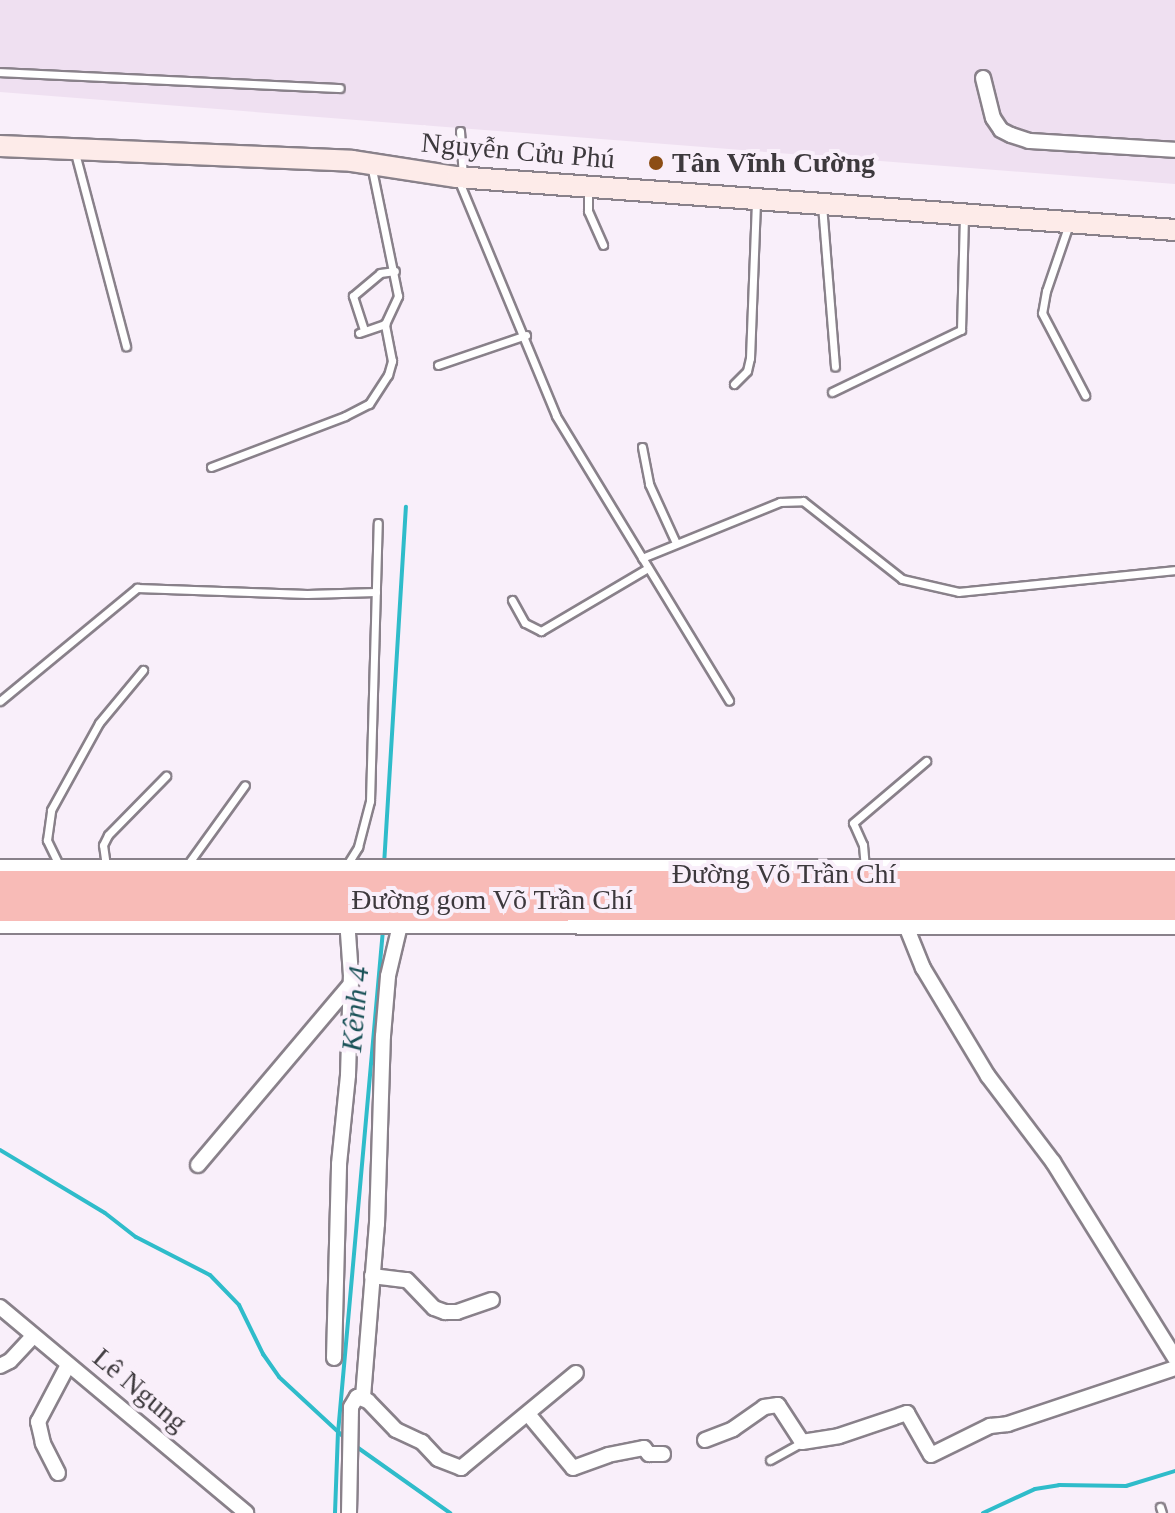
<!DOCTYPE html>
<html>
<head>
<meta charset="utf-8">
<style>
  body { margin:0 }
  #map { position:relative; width:1175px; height:1513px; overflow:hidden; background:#f9effa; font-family:Georgia,serif }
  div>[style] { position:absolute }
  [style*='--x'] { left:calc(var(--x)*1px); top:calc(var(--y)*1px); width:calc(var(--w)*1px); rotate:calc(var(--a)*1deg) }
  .built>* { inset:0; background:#efe0f1 }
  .stream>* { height:4px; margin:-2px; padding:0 2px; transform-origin:2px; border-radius:2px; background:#2fbcca }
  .roads { filter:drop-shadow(2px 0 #89818a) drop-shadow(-2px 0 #89818a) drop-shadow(0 2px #89818a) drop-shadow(0 -2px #89818a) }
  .lane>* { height:7px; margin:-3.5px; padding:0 3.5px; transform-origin:3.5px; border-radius:3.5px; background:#fff }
  .street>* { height:14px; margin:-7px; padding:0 7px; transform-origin:7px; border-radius:7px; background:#fff }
  .secondary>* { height:20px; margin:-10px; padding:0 10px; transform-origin:10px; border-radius:10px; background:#fdebe9 }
  .highway>* { height:26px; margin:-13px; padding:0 13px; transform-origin:13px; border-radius:13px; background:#f8bbb7 }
  .dots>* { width:22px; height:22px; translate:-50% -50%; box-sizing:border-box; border:4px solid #f9effa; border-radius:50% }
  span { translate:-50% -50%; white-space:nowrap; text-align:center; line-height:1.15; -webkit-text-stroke:8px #f9effa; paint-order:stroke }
  .street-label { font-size:28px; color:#3d393d }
  .poi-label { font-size:28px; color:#3d393d; font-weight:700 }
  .left { translate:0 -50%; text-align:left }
  .water-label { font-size:30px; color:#1a5258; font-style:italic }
</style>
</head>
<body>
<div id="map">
  <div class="built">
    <div style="clip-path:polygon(0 0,1175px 0,1175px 184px,0 92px)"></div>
  </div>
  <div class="stream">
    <div style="--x:384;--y:865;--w:359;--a:-86.5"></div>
    <div style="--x:0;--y:1150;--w:122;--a:31"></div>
    <div style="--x:105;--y:1213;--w:39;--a:38"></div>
    <div style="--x:136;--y:1237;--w:83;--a:27.2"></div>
    <div style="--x:210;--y:1275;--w:42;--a:46"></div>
    <div style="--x:239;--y:1305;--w:55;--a:63.9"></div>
    <div style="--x:263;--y:1354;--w:28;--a:55"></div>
    <div style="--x:279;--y:1377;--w:93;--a:42.8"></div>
    <div style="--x:354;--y:1445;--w:118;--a:35.3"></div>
    <div style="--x:335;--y:1513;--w:80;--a:-87.9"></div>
    <div style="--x:338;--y:1433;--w:505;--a:-84.89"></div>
    <div style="--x:983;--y:1513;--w:57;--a:-24.8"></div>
    <div style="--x:1035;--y:1489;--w:24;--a:-9"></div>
    <div style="--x:1059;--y:1485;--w:67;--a:0.9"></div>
    <div style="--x:1126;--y:1486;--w:51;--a:-17"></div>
  </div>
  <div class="roads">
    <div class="lane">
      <div style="--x:0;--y:72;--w:340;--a:2.7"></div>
      <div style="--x:460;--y:131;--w:46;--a:86.3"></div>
      <div style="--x:75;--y:153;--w:200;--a:75.2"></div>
      <div style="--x:458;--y:179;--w:256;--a:67.5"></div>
      <div style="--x:556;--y:416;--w:333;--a:58.7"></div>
      <div style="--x:588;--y:191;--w:20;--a:90"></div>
      <div style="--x:588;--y:211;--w:37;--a:66"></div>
      <div style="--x:822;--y:205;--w:162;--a:85.4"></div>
      <div style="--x:1069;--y:224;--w:71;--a:108.9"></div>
      <div style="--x:1046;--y:291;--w:22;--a:100"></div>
      <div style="--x:1042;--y:313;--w:93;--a:62.3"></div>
      <div style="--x:364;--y:330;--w:36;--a:-108"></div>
      <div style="--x:353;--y:296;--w:35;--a:-40"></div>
      <div style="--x:380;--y:273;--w:15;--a:-8"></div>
      <div style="--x:359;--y:333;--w:28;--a:-19"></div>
      <div style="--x:385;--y:324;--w:31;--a:-65"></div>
      <div style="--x:398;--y:296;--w:134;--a:-101.6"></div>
      <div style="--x:438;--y:365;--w:93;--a:-18.8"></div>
      <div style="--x:734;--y:384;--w:18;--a:-45"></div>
      <div style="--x:747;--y:371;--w:13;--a:-77"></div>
      <div style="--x:750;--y:358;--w:157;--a:-87.8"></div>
      <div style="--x:832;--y:392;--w:143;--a:-25.7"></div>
      <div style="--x:961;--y:330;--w:114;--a:-88.5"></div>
      <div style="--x:642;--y:447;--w:38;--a:79"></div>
      <div style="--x:649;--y:484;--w:65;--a:65.4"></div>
      <div style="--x:211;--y:467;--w:143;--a:-20.8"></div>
      <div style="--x:345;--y:416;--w:27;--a:-27"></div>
      <div style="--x:369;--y:404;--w:35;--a:-57"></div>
      <div style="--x:388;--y:375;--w:15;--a:-74"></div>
      <div style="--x:392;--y:361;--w:38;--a:-101"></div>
      <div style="--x:642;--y:558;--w:149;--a:-22.1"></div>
      <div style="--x:780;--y:502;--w:23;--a:-2"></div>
      <div style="--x:803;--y:501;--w:126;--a:38.2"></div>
      <div style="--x:902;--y:579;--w:58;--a:12.8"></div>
      <div style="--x:959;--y:592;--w:217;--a:-5.8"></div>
      <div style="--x:512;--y:600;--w:26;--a:61"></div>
      <div style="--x:525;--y:623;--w:18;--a:27"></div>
      <div style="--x:541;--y:631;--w:124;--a:-30.5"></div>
      <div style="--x:0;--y:701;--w:178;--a:-39.5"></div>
      <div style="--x:137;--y:588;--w:170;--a:2"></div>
      <div style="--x:307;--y:594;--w:69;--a:-1.7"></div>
      <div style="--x:188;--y:864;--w:97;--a:-54.2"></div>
      <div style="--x:106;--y:866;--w:21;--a:-98"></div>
      <div style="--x:103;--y:845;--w:11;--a:-63"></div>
      <div style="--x:108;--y:835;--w:83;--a:-45.5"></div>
      <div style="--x:60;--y:867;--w:30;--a:-116"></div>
      <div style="--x:47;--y:840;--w:30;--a:-82"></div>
      <div style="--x:51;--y:810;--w:99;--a:-61.1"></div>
      <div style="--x:99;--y:723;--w:69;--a:-50.3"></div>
      <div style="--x:345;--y:868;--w:25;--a:-58"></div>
      <div style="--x:358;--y:847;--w:48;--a:-75.4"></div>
      <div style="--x:370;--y:801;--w:278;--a:-88.4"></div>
      <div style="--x:865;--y:868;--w:23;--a:-95"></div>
      <div style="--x:863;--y:845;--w:24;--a:-114"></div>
      <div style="--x:853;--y:823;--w:96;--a:-40.3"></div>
      <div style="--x:770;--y:1460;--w:37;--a:-29"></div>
      <div style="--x:1160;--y:1507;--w:6;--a:72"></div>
    </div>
    <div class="street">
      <div style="--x:983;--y:78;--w:41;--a:76"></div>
      <div style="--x:993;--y:118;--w:14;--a:56"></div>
      <div style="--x:1001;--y:130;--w:11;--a:27"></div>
      <div style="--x:1011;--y:135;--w:19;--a:18"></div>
      <div style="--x:1029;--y:141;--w:146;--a:3.5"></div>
      <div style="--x:0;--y:867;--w:1175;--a:0"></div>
      <div style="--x:904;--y:921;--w:51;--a:68"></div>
      <div style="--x:923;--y:968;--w:126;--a:59"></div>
      <div style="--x:988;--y:1076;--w:108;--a:52.9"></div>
      <div style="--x:1053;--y:1162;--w:231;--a:58.1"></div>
      <div style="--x:0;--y:926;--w:1175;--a:0.05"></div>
      <div style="--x:198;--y:1165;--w:237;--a:-49.8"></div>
      <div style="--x:372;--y:1276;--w:35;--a:7"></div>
      <div style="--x:407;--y:1280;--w:39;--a:46"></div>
      <div style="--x:434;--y:1308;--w:12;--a:20"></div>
      <div style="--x:445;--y:1312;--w:12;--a:0"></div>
      <div style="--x:457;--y:1312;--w:37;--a:-19"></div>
      <div style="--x:0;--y:1307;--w:321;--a:39.9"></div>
      <div style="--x:334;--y:1358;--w:194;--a:-88.5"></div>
      <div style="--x:339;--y:1164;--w:89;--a:-84.2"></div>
      <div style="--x:348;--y:1075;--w:99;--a:-88.3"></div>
      <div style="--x:351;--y:976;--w:57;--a:-94"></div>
      <div style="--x:0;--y:1366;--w:11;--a:-27"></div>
      <div style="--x:10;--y:1361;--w:34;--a:-47"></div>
      <div style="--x:363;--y:1397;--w:174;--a:-85.4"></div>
      <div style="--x:377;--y:1224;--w:188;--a:-88.2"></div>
      <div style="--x:383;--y:1036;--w:60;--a:-85.2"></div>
      <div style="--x:388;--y:976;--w:61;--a:-76.7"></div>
      <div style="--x:528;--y:1414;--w:70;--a:50.2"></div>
      <div style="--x:573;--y:1468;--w:37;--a:-20"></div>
      <div style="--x:608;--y:1455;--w:37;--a:-11"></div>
      <div style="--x:644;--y:1448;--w:8;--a:50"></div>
      <div style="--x:649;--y:1454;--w:14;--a:0"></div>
      <div style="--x:705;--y:1440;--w:30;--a:-21"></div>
      <div style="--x:733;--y:1429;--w:38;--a:-35"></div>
      <div style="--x:764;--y:1407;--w:14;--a:-8"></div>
      <div style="--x:778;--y:1405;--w:44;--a:57"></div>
      <div style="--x:802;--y:1442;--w:37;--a:-9"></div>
      <div style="--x:839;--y:1436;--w:72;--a:-18.7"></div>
      <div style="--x:907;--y:1413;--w:48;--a:60.3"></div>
      <div style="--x:931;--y:1455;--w:66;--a:-26.2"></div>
      <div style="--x:990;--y:1426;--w:18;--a:-6"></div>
      <div style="--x:1008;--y:1424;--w:176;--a:-18.5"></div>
      <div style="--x:58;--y:1473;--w:34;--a:-117"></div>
      <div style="--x:43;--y:1443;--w:22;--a:-103"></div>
      <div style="--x:38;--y:1422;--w:64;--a:-62.2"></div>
      <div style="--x:349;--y:1513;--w:106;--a:-88.9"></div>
      <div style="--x:351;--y:1407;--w:12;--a:-59"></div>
      <div style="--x:357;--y:1397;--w:12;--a:20"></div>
      <div style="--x:368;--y:1401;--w:40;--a:46"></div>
      <div style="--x:396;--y:1430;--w:29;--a:25"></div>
      <div style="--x:422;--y:1442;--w:23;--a:47"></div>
      <div style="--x:438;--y:1459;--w:25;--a:21"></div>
      <div style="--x:461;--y:1468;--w:149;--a:-39.6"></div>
    </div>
    <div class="secondary">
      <div style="--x:0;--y:146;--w:352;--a:2.4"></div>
      <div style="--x:352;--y:161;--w:106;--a:8.7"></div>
      <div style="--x:457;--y:177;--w:720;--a:4.22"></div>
    </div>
    <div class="highway">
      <div style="--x:0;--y:884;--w:1175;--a:0"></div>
      <div style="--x:0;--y:908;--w:1175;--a:-0.05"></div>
    </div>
  </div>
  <div class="dots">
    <div style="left:656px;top:163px;background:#8c4d14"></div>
  </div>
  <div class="street-label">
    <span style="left:518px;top:151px;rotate:5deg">Nguyễn Cửu Phú</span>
    <span style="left:784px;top:874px">Đường Võ Trần Chí</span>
    <span style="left:492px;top:900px">Đường gom Võ Trần Chí</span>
    <span style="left:140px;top:1390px;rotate:40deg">Lê Ngung</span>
  </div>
  <div class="poi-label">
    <span class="left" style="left:672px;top:163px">Tân Vĩnh Cường</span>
  </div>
  <div class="water-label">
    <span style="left:355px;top:1009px;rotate:-85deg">Kênh 4</span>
  </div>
</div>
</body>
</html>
